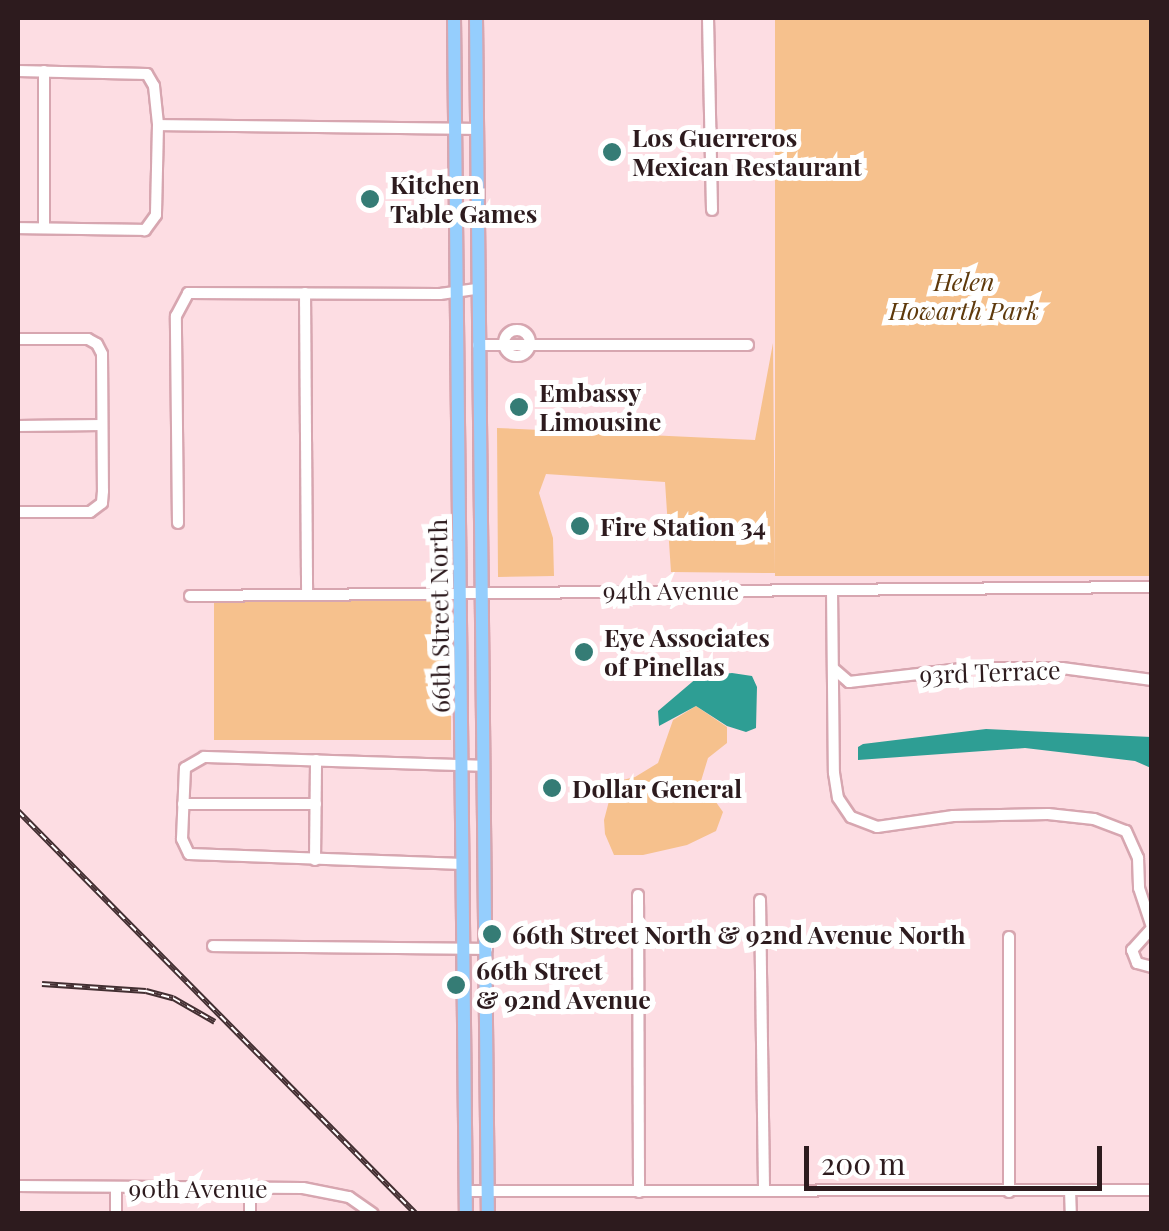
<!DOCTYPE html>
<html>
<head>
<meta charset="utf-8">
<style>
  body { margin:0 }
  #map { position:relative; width:1169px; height:1231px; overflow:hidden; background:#fddde3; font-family:"Playfair Display",serif }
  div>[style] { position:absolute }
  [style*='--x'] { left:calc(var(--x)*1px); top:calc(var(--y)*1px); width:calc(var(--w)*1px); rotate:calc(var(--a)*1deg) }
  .green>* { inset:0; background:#f6c18d; transform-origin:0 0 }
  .water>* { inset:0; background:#2e9e94 }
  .roads { filter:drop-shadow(2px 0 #d7a6b0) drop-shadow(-2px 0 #d7a6b0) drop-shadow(0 2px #d7a6b0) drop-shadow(0 -2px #d7a6b0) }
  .minor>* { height:10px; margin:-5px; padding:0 5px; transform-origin:5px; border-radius:5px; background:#fff }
  .minor>.ring { margin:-5px; padding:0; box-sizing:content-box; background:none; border:10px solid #fff; border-radius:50% }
  .major>* { height:12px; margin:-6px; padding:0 6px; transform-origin:6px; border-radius:6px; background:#95cefd }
  .rail>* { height:6px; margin-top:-3px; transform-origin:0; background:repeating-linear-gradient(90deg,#fff 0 8px,#432f32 0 16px); box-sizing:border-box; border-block:2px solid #432f32 }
  .dots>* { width:28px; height:28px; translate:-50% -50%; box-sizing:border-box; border:5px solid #fff; border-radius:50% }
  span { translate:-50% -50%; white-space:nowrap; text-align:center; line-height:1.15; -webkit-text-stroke:10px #fff; paint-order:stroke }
  .poi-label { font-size:25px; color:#2d1b1e; font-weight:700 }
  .left { translate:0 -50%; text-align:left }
  .park-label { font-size:25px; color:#5e390b; font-style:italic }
  .street-label { font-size:25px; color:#2d1b1e }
  .frame { position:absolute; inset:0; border:20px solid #2d1b1e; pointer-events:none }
  .scale { position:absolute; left:804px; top:1146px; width:298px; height:45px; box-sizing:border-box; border:5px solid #2d1b1e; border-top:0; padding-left:12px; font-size:30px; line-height:35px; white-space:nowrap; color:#2d1b1e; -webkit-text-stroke:8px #fff; paint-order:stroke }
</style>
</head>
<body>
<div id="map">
  <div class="green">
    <div style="left:775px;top:18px;width:376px;height:558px"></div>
    <div style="clip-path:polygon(773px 343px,775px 573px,671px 572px,665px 482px,546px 474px,539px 493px,553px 538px,554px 576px,498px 577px,497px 428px,755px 440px)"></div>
    <div style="left:451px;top:597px;width:143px;height:237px;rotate:90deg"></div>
    <div style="clip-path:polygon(696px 706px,727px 727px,727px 743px,708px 758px,701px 781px,723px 812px,716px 831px,687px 845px,643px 855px,614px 855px,605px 834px,604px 820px,614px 782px,635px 777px,658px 763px,673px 720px)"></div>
  </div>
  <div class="water">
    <div style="clip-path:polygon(732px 673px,752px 676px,757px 687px,756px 728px,746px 732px,727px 726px,696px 706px,659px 726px,658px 711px,698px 677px)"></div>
    <div style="clip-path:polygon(986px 729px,1151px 737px,1151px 768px,1135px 761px,1025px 748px,858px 760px,858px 747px,863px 744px)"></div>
  </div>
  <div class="roads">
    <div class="minor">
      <div style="--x:708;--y:18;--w:192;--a:88.8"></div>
      <div style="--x:18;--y:71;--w:129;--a:1.3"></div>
      <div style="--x:147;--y:74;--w:14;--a:60"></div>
      <div style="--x:154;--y:86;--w:39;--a:84"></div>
      <div style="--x:158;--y:125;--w:90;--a:91.3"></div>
      <div style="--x:156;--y:215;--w:19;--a:126"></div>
      <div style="--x:145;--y:230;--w:127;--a:-179.1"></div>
      <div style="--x:44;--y:71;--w:157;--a:90"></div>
      <div style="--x:158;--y:125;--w:319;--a:0.7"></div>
      <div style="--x:305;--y:293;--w:302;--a:89.6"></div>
      <div class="ring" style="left:504px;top:330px;width:16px;height:16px"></div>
      <div style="--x:18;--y:339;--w:70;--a:0"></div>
      <div style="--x:88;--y:339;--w:10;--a:29"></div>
      <div style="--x:97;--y:344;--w:11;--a:63"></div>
      <div style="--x:102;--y:354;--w:137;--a:89.6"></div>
      <div style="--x:103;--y:491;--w:12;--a:95"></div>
      <div style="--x:102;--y:503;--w:15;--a:143"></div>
      <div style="--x:90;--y:512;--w:72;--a:180"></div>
      <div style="--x:478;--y:345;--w:270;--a:0"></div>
      <div style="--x:18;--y:426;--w:84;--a:-0.7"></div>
      <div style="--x:178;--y:523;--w:207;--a:-90.6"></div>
      <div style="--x:176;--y:316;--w:26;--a:-62"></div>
      <div style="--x:188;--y:293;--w:252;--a:0.2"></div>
      <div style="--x:440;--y:294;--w:37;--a:-8"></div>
      <div style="--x:832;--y:590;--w:183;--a:89.4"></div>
      <div style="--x:834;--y:773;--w:25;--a:81"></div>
      <div style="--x:838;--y:798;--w:23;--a:56"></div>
      <div style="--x:851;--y:817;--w:28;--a:21"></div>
      <div style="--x:877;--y:827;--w:77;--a:-8.2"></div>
      <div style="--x:953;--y:816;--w:95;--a:-1.2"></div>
      <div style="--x:1048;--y:814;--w:46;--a:6.2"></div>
      <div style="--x:1094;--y:819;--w:34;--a:21"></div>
      <div style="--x:1126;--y:831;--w:30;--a:66"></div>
      <div style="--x:1138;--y:858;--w:30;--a:88"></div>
      <div style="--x:1139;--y:888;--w:41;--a:71.6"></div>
      <div style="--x:190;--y:596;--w:962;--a:-0.54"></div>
      <div style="--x:834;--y:669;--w:20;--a:41"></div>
      <div style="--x:849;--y:682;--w:122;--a:-6.6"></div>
      <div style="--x:970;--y:668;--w:92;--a:0"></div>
      <div style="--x:1062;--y:668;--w:91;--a:7.6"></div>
      <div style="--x:183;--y:804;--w:133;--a:0"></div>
      <div style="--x:315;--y:860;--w:100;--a:-89.4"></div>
      <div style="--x:463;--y:864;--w:274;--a:-177.9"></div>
      <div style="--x:189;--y:854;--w:17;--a:-115"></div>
      <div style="--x:182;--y:839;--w:71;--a:-87.6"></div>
      <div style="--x:185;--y:768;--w:22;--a:-30"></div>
      <div style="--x:204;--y:757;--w:280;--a:1.8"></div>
      <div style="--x:638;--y:895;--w:297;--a:89.8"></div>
      <div style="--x:760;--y:900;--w:291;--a:89.2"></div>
      <div style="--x:1152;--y:928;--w:30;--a:132"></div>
      <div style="--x:1132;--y:950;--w:14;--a:69"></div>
      <div style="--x:1137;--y:963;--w:16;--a:15"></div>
      <div style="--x:1009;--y:937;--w:255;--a:90"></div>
      <div style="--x:213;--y:946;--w:274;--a:0.6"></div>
      <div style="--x:18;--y:1186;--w:285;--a:0.4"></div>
      <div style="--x:303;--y:1188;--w:47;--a:11.1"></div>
      <div style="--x:349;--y:1197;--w:29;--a:35"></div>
      <div style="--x:116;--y:1188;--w:26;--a:90"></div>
      <div style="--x:250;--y:1188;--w:26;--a:90"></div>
      <div style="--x:1070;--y:1190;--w:24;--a:88"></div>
      <div style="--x:467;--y:1191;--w:685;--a:-0.08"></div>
    </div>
    <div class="major">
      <div style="--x:454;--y:18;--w:1196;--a:89.43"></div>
      <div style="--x:476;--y:18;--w:1196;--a:89.43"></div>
    </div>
  </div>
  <div class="rail">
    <div style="--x:18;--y:811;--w:566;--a:45.36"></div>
    <div style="--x:42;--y:984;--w:104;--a:3.9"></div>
    <div style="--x:146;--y:991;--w:28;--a:15"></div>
    <div style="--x:173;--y:998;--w:48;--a:29.7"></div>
  </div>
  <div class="dots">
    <div style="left:612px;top:152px;background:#357c75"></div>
    <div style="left:370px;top:199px;background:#357c75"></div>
    <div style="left:519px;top:407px;background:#357c75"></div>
    <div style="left:580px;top:526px;background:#357c75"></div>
    <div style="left:584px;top:652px;background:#357c75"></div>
    <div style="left:552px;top:788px;background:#357c75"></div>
    <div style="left:492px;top:934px;background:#357c75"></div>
    <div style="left:456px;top:985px;background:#357c75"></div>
  </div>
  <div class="poi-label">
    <span class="left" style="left:632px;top:152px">Los Guerreros<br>Mexican Restaurant</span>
    <span class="left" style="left:390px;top:199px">Kitchen<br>Table Games</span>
    <span class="left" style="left:539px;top:407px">Embassy<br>Limousine</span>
    <span class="left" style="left:600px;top:526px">Fire Station 34</span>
    <span class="left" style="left:604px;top:652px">Eye Associates<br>of Pinellas</span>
    <span class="left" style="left:572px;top:788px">Dollar General</span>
    <span class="left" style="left:512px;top:934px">66th Street North &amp; 92nd Avenue North</span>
    <span class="left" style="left:476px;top:985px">66th Street<br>&amp; 92nd Avenue</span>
  </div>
  <div class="park-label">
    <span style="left:964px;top:296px">Helen<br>Howarth Park</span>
  </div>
  <div class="street-label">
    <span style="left:671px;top:590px">94th Avenue</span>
    <span style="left:439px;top:616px;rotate:-91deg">66th Street North</span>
    <span style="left:990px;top:672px;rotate:-2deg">93rd Terrace</span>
    <span style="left:198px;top:1188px">90th Avenue</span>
  </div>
  <div class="frame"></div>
  <div class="scale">200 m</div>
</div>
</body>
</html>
